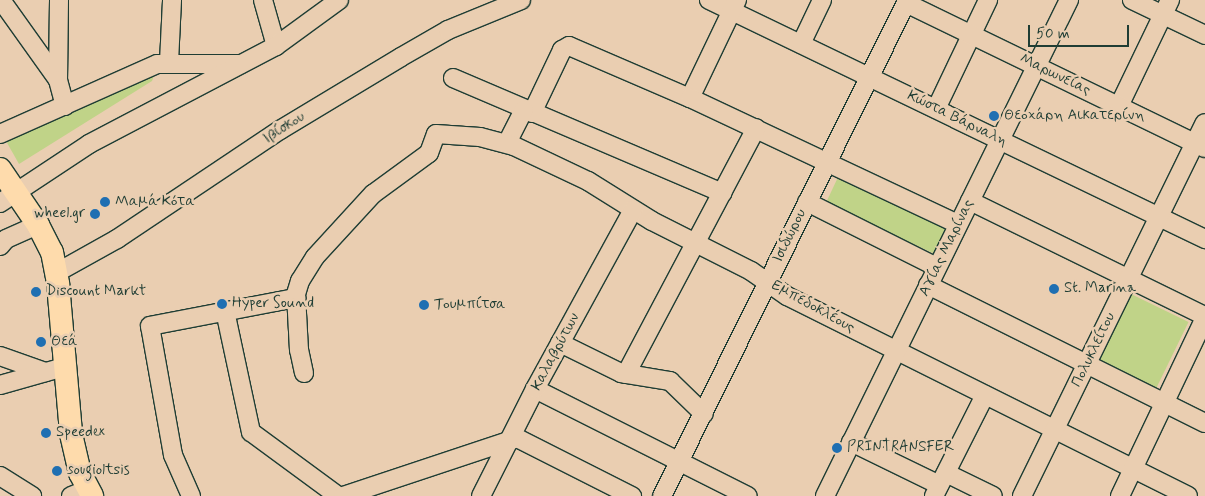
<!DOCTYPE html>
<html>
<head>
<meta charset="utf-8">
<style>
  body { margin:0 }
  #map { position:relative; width:1205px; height:496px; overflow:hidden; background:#eaceb1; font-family:Mynerve,sans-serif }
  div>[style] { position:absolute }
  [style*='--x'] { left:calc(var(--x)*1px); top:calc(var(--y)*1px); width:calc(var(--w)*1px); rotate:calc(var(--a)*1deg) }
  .green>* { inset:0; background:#c0d388; transform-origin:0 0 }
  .roads { filter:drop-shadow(1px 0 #1f3d34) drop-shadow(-1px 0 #1f3d34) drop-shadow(0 1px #1f3d34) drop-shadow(0 -1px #1f3d34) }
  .minor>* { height:18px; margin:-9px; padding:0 9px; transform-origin:9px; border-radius:9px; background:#eaceb1 }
  .major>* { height:22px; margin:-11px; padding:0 11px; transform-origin:11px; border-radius:11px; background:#fedbac }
  .dots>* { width:14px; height:14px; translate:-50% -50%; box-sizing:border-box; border:2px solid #eaceb1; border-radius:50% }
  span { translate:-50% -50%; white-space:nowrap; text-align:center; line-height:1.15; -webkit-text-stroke:5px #eaceb1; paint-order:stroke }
  .street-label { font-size:15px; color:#1f3d34 }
  .poi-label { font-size:15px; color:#1f3d34 }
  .left { translate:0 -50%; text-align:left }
  .right { translate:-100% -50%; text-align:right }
  .scale { position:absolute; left:1028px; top:25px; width:101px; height:22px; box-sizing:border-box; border:2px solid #1f3d34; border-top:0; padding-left:6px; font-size:15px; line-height:18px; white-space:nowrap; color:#1f3d34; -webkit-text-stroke:4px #eaceb1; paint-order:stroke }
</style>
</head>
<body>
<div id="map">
  <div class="green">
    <div style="clip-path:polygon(152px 72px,155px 73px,152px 81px,19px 164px,6px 141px)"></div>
    <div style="left:839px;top:175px;width:119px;height:31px;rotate:25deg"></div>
    <div style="left:1131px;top:294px;width:64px;height:74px;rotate:26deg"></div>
  </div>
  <div class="roads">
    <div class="minor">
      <div style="--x:1;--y:0;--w:98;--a:54.5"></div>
      <div style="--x:59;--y:0;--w:80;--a:90.7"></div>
      <div style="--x:58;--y:80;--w:27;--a:75"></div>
      <div style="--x:263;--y:0;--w:48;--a:74.2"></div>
      <div style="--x:709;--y:0;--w:551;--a:25.73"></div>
      <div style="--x:1132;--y:0;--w:81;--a:25.6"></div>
      <div style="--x:801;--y:44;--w:49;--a:-64.5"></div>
      <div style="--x:169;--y:62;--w:62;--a:-87.2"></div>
      <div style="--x:453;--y:78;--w:293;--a:23.1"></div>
      <div style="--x:690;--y:98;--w:109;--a:-64.4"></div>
      <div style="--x:1119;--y:106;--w:118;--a:-64.3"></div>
      <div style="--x:936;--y:109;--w:121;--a:-64.5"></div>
      <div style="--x:532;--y:113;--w:70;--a:-64.5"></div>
      <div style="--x:562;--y:50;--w:8;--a:-30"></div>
      <div style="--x:569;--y:46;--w:132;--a:23.3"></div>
      <div style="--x:690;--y:98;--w:296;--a:25.2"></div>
      <div style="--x:0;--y:134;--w:172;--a:-24"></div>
      <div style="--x:157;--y:64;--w:84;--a:0"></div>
      <div style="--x:507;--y:143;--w:37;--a:-63"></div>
      <div style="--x:970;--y:201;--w:262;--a:26.1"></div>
      <div style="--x:807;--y:202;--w:145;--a:26.6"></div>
      <div style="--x:0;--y:203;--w:107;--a:-33.5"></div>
      <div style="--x:89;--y:144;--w:211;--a:-27.7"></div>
      <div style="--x:276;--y:46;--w:78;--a:-36.1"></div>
      <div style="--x:0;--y:246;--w:9;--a:-49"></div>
      <div style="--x:6;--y:239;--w:35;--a:-24"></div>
      <div style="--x:56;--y:273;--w:70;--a:-29.1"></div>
      <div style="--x:117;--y:239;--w:196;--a:-33.8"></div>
      <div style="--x:280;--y:130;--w:141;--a:-31.1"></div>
      <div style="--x:401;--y:57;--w:54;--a:-29.9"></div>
      <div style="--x:448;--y:30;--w:79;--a:-22.3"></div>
      <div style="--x:928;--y:285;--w:309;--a:26.5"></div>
      <div style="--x:225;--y:311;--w:124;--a:77.9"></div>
      <div style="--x:251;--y:432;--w:108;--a:36.3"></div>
      <div style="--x:560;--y:343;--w:68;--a:26.2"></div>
      <div style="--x:621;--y:373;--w:50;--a:9.3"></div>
      <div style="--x:670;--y:381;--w:47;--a:44.1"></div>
      <div style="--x:0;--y:356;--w:48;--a:19.6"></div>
      <div style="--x:304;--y:373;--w:24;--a:-102"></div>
      <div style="--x:299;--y:350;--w:56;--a:-93.1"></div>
      <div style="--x:296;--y:294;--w:14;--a:-73"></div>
      <div style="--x:300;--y:281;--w:28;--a:-58"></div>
      <div style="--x:315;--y:257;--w:86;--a:-47.4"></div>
      <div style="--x:373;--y:194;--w:69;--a:-36.2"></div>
      <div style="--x:429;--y:153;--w:20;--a:-70"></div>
      <div style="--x:436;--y:134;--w:44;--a:3.9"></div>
      <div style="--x:480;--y:137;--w:35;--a:15"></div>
      <div style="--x:514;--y:146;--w:82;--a:25.3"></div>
      <div style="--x:588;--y:181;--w:75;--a:32"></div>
      <div style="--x:652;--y:221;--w:111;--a:26.8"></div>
      <div style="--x:751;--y:271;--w:44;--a:34.8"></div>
      <div style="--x:787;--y:296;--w:448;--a:26.5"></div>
      <div style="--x:626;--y:374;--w:278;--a:-62.1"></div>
      <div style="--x:0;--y:385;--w:66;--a:-15.7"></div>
      <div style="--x:535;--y:389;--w:238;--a:26.7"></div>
      <div style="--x:851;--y:442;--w:98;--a:26"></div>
      <div style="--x:946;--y:473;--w:52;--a:26.1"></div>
      <div style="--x:0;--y:476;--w:38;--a:32"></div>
      <div style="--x:71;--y:496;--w:18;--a:-22"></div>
      <div style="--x:191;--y:496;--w:45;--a:-113.7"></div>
      <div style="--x:173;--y:455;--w:131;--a:-100.1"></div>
      <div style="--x:150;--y:326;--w:149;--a:-10.9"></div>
      <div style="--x:343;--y:496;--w:183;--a:-18.4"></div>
      <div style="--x:517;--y:438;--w:129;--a:26.8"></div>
      <div style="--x:481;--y:496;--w:120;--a:-63.2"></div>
      <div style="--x:535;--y:389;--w:204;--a:-61.3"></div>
      <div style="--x:662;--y:496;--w:550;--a:-63.67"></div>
      <div style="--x:906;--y:3;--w:332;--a:25.9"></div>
      <div style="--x:825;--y:496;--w:553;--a:-63.81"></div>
      <div style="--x:934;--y:496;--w:113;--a:-63.2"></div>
      <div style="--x:1022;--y:496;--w:415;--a:-63.9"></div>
      <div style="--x:1120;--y:496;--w:197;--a:-64.5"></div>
    </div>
    <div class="major">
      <div style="--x:0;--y:169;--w:68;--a:55.8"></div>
      <div style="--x:38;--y:225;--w:30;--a:63"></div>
      <div style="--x:52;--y:252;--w:33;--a:79"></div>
      <div style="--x:58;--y:284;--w:151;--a:85"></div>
      <div style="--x:71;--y:434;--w:40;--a:77"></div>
      <div style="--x:80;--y:473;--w:26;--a:62"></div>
    </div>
  </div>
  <div class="dots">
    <div style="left:994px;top:116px;background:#1f6fb2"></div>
    <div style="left:105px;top:202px;background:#1f6fb2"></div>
    <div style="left:95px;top:214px;background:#1f6fb2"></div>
    <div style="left:1054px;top:289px;background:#1f6fb2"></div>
    <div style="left:36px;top:292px;background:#1f6fb2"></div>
    <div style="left:222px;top:304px;background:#1f6fb2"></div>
    <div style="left:424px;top:305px;background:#1f6fb2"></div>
    <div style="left:41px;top:342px;background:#1f6fb2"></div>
    <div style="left:46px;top:433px;background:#1f6fb2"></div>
    <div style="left:837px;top:448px;background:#1f6fb2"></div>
    <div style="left:57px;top:471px;background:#1f6fb2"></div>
  </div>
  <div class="street-label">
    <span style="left:1055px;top:75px;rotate:26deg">Μαρωνείας</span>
    <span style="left:957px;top:119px;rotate:26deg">Κώστα Βάρναλη</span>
    <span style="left:284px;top:128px;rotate:-32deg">Ιβίσκου</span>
    <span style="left:790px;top:236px;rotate:-64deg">Ισιδώρου</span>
    <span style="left:947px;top:248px;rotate:-64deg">Αγίας Μαρίνας</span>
    <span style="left:813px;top:307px;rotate:29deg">Εμπεδοκλέους</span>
    <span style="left:1094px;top:350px;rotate:-64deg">Πολυκλείτου</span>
    <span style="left:556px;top:352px;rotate:-62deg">Καλαβρύτων</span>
  </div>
  <div class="poi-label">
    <span class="left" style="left:1004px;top:116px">Θεοχάρη Αικατερίνη</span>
    <span class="left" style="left:115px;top:202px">Μαμά Κότα</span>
    <span class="right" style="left:85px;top:214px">wheel.gr</span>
    <span class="left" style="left:1064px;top:289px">St. Marina</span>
    <span class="left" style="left:46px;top:292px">Discount Markt</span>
    <span class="left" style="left:232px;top:304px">Hyper Sound</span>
    <span class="left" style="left:434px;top:305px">Τουμπίτσα</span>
    <span class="left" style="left:51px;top:342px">Θεά</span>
    <span class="left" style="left:56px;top:433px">Speedex</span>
    <span class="left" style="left:847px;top:448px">PRINTRANSFER</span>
    <span class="left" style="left:67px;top:471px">sougioltsis</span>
  </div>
  <div class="scale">50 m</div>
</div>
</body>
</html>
